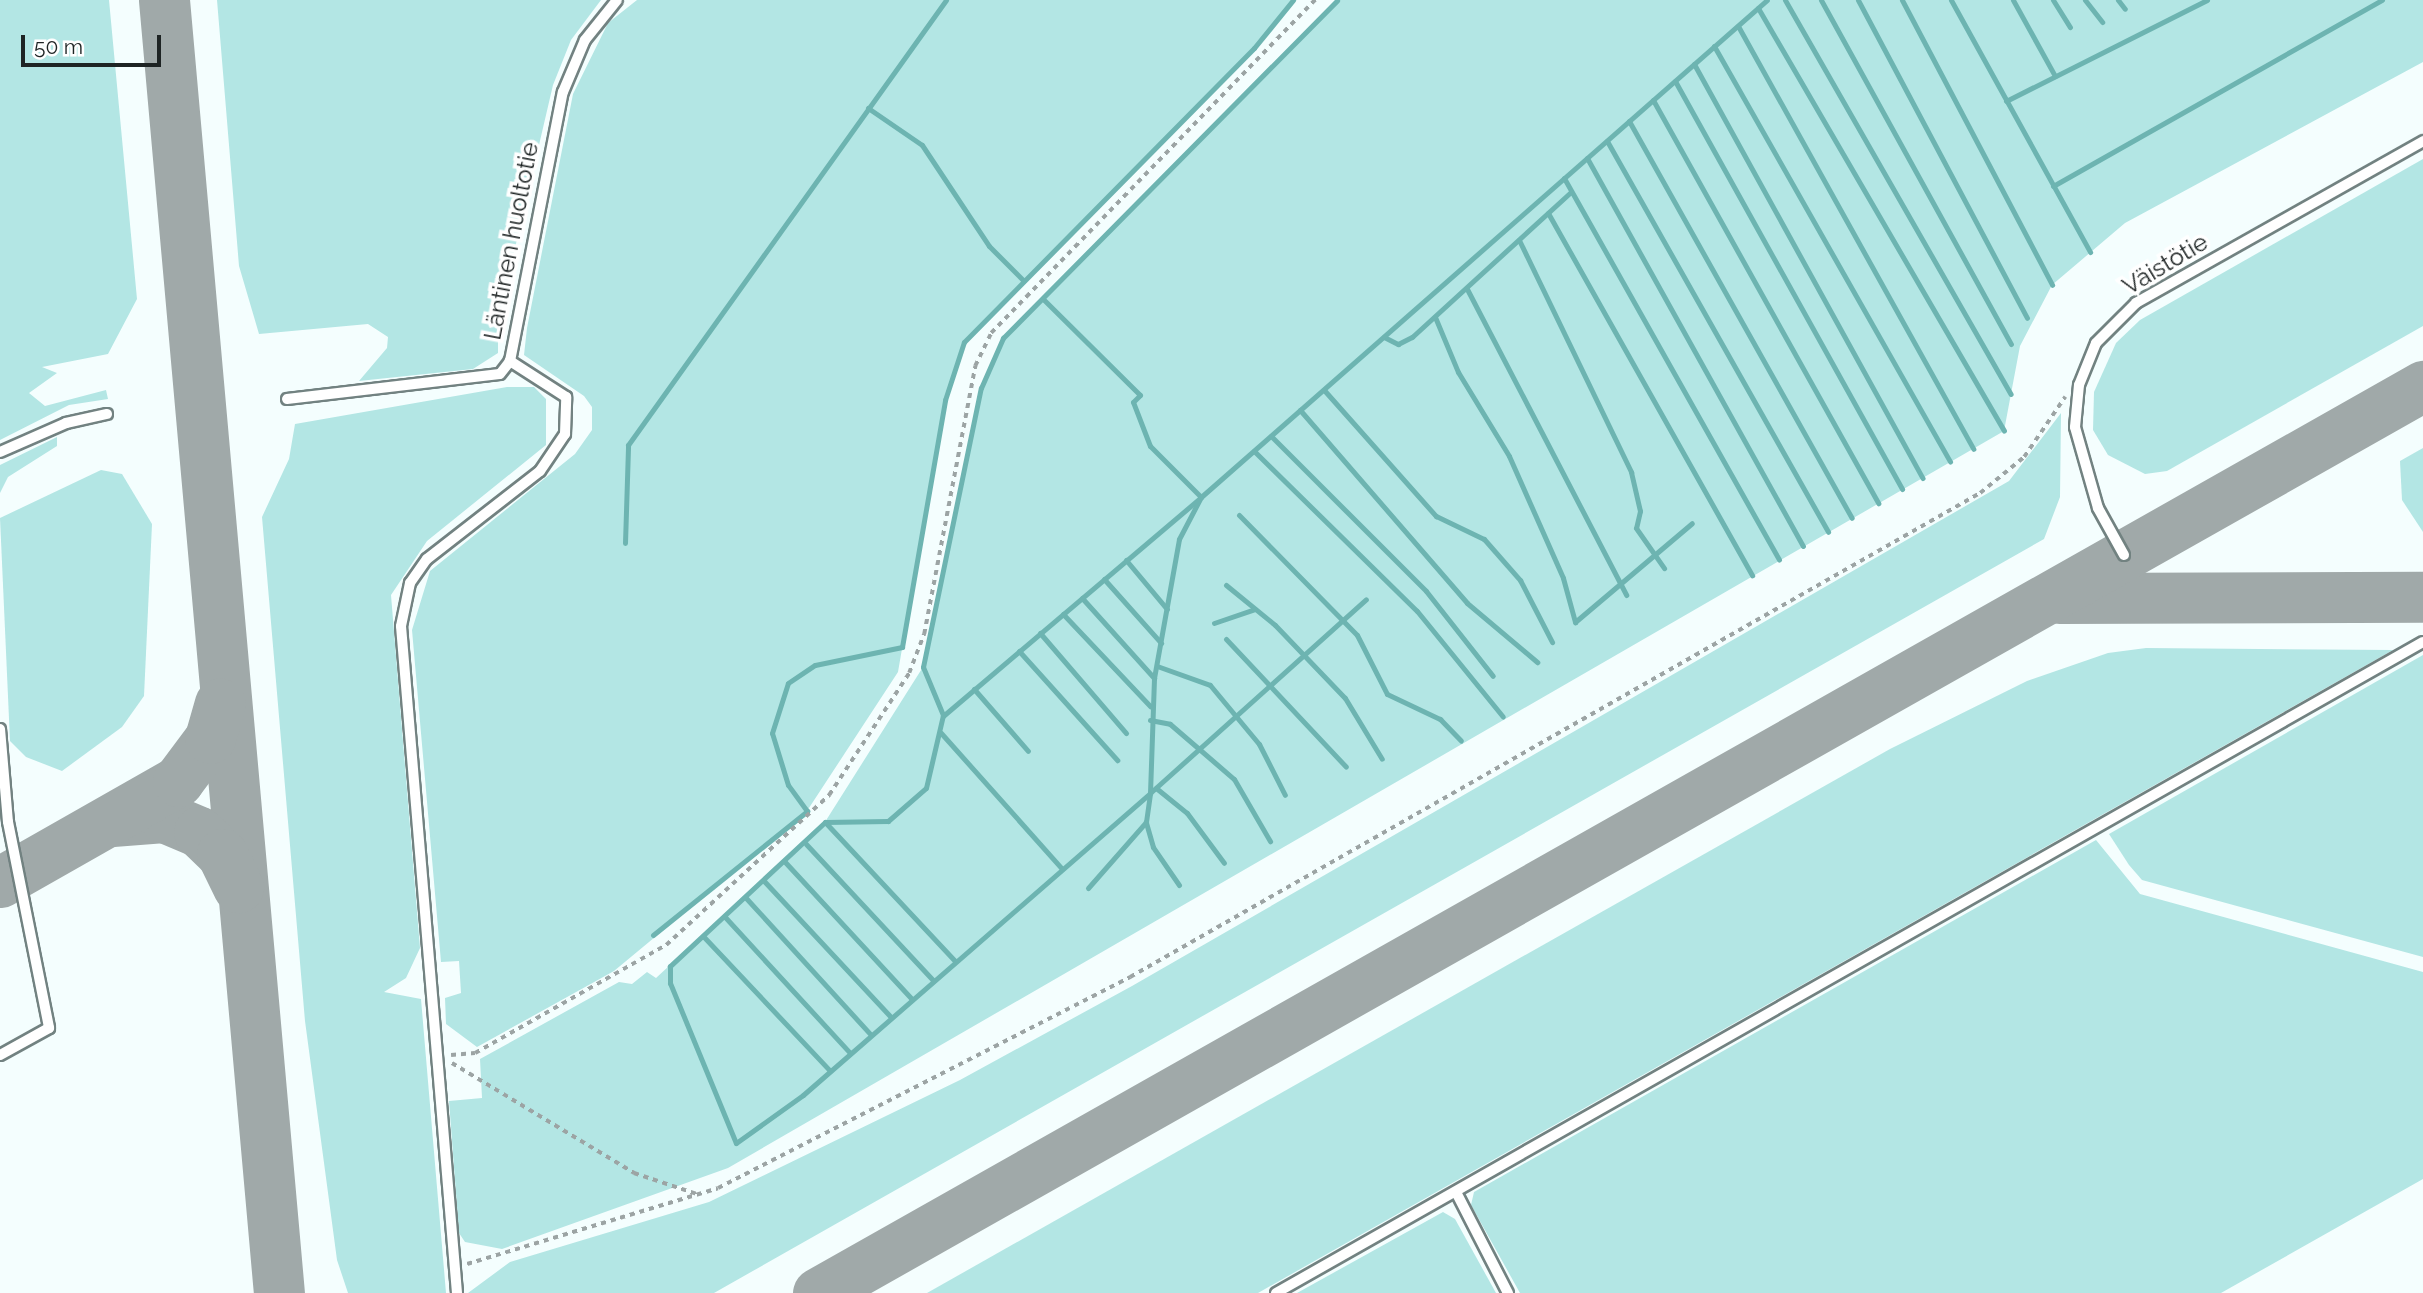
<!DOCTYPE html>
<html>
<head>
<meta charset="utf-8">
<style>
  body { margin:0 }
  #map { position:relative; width:2423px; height:1293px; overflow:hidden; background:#f4fefe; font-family:Raleway,sans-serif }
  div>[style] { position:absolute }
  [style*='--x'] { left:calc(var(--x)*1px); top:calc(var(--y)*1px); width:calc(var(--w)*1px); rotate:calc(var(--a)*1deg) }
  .green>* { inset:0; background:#b3e6e4 }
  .stream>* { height:5px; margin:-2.5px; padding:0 2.5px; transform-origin:2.5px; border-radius:2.5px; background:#6db4b1 }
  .taxiway>* { height:51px; margin:-25.5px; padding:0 25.5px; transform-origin:25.5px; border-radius:25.5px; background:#a0a9a9 }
  .path>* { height:3.5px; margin-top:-1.75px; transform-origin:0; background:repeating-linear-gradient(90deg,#9ca4a4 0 5px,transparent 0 10px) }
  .roads { filter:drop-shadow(2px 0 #728281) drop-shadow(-2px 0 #728281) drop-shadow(0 2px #728281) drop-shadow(0 -2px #728281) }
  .service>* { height:10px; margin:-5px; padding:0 5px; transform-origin:5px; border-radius:5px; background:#fff }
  span { translate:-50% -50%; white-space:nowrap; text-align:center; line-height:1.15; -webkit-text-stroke:7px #fff; paint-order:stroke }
  .street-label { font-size:24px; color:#1e2424 }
  .scale { position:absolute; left:21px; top:35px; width:140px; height:32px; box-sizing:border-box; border:4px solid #1e2424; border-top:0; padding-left:9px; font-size:21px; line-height:24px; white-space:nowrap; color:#1e2424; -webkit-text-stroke:5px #fff; paint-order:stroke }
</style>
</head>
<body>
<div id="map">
  <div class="green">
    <div style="clip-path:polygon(0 0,109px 0,137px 299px,108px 354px,42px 367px,57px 373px,29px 393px,45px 406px,106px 390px,108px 399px,69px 405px,0 440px)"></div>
    <div style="clip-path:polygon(217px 0,601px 0,571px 40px,553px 85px,498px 321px,498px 353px,473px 369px,359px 381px,387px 348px,388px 337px,368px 324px,259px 334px,239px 266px)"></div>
    <div style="clip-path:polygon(637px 0,1293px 0,1254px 48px,964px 342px,945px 400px,898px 672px,807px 811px,614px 971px,477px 1047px,446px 1024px,445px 998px,461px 993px,459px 961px,441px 962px,412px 630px,430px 571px,575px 454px,592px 430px,592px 407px,584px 396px,524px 355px,527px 328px,573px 94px,608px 23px)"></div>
    <div style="clip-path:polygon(1337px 0,2423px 0,2423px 62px,2125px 223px,2052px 285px,2020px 346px,2004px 431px,728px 1168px,502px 1249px,465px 1242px,459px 1233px,449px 1101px,482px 1098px,480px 1059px,619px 982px,632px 984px,647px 972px,656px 978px,825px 822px,923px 667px,981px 388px,1003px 338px)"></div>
    <div style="clip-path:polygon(2423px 159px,2423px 326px,2167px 471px,2145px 474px,2108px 455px,2093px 430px,2094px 392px,2116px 343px,2140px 320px)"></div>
    <div style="clip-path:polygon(507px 387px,534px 387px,546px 399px,546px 445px,427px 541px,391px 595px,420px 948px,406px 978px,384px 992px,421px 999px,446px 1293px,348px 1293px,337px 1260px,305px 1021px,262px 517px,289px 459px,295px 424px)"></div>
    <div style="clip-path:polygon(2061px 413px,2060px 497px,2044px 539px,714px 1293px,468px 1293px,510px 1262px,709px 1202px,960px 1080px,1132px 986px,2009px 481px)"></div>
    <div style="clip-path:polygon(57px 437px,57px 446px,8px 477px,0 493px,0 465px)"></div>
    <div style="clip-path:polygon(2423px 448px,2423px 532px,2402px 500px,2400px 461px)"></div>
    <div style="clip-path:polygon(101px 470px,122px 474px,152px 524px,144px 696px,122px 727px,62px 771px,26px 757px,10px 741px,0 518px)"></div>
    <div style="clip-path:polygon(2146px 648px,2393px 650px,1258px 1293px,927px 1293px,1890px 749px,2027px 681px,2108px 653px)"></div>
    <div style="clip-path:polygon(2423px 655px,2423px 957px,2142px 880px,2129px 865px,2109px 834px)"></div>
    <div style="clip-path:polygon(2096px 840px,2140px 894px,2423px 972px,2423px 1179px,2221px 1293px,1520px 1293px,1471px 1205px,1474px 1192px)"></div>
    <div style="clip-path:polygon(1443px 1212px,1455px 1219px,1496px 1293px,1297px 1293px)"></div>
  </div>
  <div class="stream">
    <div style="--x:1785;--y:0;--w:454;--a:60.2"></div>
    <div style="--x:1821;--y:0;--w:393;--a:61.1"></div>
    <div style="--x:1858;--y:0;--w:360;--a:62"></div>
    <div style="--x:1902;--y:0;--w:322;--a:62.2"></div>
    <div style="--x:1951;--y:0;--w:288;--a:61.1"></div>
    <div style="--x:2013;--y:0;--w:87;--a:61.1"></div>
    <div style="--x:2053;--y:0;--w:32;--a:58"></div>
    <div style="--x:2085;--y:0;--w:28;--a:52"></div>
    <div style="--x:2118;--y:0;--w:11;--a:52"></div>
    <div style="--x:1758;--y:8;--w:489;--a:59.8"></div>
    <div style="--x:1738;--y:26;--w:484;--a:60.9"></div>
    <div style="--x:1714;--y:46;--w:478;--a:60.4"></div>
    <div style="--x:1694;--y:64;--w:473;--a:61.1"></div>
    <div style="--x:1675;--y:81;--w:467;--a:60.9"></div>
    <div style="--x:1653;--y:100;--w:462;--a:60.8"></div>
    <div style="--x:2006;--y:101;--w:225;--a:-26.7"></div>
    <div style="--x:868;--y:108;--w:65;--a:34.4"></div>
    <div style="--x:922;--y:145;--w:121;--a:56.4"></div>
    <div style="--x:989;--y:246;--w:49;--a:45"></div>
    <div style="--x:1629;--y:121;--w:455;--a:60.7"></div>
    <div style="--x:1607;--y:141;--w:449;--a:60.5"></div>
    <div style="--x:1587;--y:158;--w:444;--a:60.9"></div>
    <div style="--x:1564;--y:178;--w:438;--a:60.6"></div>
    <div style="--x:2053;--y:186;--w:378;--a:-29.5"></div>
    <div style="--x:1548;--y:213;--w:416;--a:60.6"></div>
    <div style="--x:1519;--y:240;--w:258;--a:64.2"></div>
    <div style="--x:1631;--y:472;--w:40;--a:77"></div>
    <div style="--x:1640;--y:511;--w:17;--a:103"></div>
    <div style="--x:1636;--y:528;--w:49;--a:55"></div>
    <div style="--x:1467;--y:289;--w:345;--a:62.5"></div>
    <div style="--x:1435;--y:317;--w:60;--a:67.3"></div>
    <div style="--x:1458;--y:372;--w:98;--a:58.7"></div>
    <div style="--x:1509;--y:456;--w:133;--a:66.1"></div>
    <div style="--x:1563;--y:578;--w:46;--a:74.7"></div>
    <div style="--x:1575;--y:622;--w:153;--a:-40.2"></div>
    <div style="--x:1384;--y:337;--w:16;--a:27"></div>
    <div style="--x:1398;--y:344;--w:16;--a:-27"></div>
    <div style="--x:1412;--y:337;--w:215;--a:-42.4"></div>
    <div style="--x:1324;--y:390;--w:169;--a:48.4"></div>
    <div style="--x:1436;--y:516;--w:53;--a:25.6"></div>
    <div style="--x:1484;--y:539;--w:55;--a:48.7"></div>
    <div style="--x:1520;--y:580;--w:70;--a:62.7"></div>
    <div style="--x:1300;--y:410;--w:255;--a:49.1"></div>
    <div style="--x:1467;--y:603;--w:92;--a:40.1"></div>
    <div style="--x:1271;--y:436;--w:219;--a:45"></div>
    <div style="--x:1426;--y:591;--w:108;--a:51.8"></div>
    <div style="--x:1254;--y:451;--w:228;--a:44.5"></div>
    <div style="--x:1417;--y:611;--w:136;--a:50.9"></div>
    <div style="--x:1239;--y:515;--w:168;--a:45.5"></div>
    <div style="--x:1357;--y:635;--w:66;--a:63"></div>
    <div style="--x:1387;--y:694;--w:59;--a:25.3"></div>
    <div style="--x:1440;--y:719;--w:30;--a:46"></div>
    <div style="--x:625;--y:543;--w:98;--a:-88.2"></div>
    <div style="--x:628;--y:445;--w:547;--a:-54.45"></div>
    <div style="--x:1126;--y:560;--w:64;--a:50.1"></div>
    <div style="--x:1104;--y:579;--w:86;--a:48.3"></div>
    <div style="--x:1226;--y:585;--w:63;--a:39.2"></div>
    <div style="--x:1275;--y:625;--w:101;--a:46.2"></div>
    <div style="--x:1345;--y:698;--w:71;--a:58.8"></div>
    <div style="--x:1082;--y:598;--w:108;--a:48"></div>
    <div style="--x:1063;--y:614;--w:127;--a:46.6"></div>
    <div style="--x:1214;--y:623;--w:43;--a:-18.9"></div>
    <div style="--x:1040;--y:633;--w:132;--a:49.3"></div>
    <div style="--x:1226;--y:639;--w:175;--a:46.8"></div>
    <div style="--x:1019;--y:651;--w:147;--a:48"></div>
    <div style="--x:1157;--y:666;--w:56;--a:19.7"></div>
    <div style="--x:1210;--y:685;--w:77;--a:50.3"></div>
    <div style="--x:1259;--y:744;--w:57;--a:63"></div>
    <div style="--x:974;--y:689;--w:82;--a:48.9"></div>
    <div style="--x:943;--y:716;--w:338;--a:-40.3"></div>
    <div style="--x:1201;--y:497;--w:72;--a:-135"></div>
    <div style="--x:1150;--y:446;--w:47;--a:-111.1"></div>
    <div style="--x:1133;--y:402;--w:10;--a:-45"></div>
    <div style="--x:1140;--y:395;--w:136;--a:-135.3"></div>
    <div style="--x:1150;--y:720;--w:20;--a:11"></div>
    <div style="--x:1170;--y:724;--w:84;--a:40.7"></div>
    <div style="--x:1234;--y:779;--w:72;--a:59.9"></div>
    <div style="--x:941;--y:733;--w:182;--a:48.3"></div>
    <div style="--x:1156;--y:788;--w:40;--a:39"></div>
    <div style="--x:1187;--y:813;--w:62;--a:53.5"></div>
    <div style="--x:825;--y:822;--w:63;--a:-0.9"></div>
    <div style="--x:888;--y:821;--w:50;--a:-41"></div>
    <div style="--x:926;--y:788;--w:75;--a:-76.9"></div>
    <div style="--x:943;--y:715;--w:52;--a:-112.6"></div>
    <div style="--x:923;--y:667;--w:285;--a:-78.3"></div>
    <div style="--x:981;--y:388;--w:55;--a:-66.3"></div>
    <div style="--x:1003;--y:338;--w:475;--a:-45.3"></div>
    <div style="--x:806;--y:844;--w:186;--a:47"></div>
    <div style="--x:785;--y:862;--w:187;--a:47.2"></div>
    <div style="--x:764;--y:881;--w:186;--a:47"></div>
    <div style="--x:1179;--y:885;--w:46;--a:-124.4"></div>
    <div style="--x:1153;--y:847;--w:26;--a:-106"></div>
    <div style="--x:1146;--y:822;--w:29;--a:-82"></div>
    <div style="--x:1150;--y:793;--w:290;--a:-41.9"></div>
    <div style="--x:1088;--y:888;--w:88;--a:-48.7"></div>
    <div style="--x:746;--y:898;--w:185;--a:47.6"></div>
    <div style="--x:725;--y:917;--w:185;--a:47.4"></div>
    <div style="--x:653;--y:935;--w:198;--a:-38.8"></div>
    <div style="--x:807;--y:811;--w:32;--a:-126"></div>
    <div style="--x:788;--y:785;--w:54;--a:-107.1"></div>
    <div style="--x:772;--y:733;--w:52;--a:-72.3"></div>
    <div style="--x:788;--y:683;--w:32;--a:-34"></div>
    <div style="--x:815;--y:665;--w:89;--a:-11.7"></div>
    <div style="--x:902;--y:647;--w:251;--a:-80.1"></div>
    <div style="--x:945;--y:400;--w:61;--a:-71.9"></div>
    <div style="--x:964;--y:342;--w:413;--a:-45.4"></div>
    <div style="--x:1254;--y:48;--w:62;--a:-50.9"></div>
    <div style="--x:703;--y:936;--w:185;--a:46.7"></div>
    <div style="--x:955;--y:961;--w:190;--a:-133.1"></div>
    <div style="--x:825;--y:822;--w:212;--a:137.1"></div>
    <div style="--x:670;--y:966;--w:17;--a:90"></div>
    <div style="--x:670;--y:983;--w:173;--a:67.6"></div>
    <div style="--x:736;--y:1143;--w:82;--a:-35.6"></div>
    <div style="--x:803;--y:1095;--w:460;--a:-41"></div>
    <div style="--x:1150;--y:793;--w:115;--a:-88"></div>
    <div style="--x:1154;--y:678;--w:141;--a:-79.8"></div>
    <div style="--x:1179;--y:539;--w:47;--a:-62.4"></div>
    <div style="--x:1201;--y:497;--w:753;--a:-41.29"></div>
  </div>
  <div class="taxiway">
    <div style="--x:164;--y:0;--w:1298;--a:84.92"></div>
    <div style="--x:2059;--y:598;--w:364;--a:-0.2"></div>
    <div style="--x:112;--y:821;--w:52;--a:-4.4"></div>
    <div style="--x:164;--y:817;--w:38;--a:23"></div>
    <div style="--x:199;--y:832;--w:32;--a:44"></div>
    <div style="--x:222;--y:854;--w:37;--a:64"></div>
    <div style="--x:0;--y:882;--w:205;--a:-29.6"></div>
    <div style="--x:178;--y:781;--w:54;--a:-53.3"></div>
    <div style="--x:210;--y:738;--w:36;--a:-74"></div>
    <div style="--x:818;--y:1293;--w:1844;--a:-29.47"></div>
  </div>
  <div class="path">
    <div style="--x:451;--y:1055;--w:24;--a:-5"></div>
    <div style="--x:475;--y:1053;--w:219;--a:-29.5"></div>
    <div style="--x:666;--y:945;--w:222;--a:-42.6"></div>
    <div style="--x:829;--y:795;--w:146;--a:-56.7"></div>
    <div style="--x:909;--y:673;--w:42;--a:-69"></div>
    <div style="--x:924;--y:634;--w:273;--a:-79.2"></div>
    <div style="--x:975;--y:366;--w:37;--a:-64"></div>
    <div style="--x:991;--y:333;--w:465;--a:-45.8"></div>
    <div style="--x:452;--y:1063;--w:213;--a:31.1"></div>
    <div style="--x:634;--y:1173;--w:66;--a:18.4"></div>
    <div style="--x:467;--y:1264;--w:262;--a:-16.8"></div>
    <div style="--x:718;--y:1188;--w:463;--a:-27.1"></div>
    <div style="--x:1130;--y:977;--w:978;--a:-29.66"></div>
    <div style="--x:1980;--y:493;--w:57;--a:-39.3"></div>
    <div style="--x:2024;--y:457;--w:73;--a:-55.7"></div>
  </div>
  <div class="roads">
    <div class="service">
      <div style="--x:287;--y:399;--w:214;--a:-6.7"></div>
      <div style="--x:500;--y:374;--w:16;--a:-52"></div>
      <div style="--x:510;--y:361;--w:274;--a:-78.9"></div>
      <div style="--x:563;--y:92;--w:56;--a:-67.1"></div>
      <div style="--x:585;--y:40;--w:51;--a:-51.3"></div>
      <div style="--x:0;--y:452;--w:72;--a:-23.7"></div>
      <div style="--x:66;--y:423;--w:42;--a:-12.4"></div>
      <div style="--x:2124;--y:555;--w:54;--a:-119"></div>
      <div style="--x:2098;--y:508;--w:84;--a:-105.9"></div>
      <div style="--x:2075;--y:427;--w:42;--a:-84.6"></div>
      <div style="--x:2079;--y:385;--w:45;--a:-68"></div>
      <div style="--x:2096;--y:343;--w:57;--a:-45"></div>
      <div style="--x:2136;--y:303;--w:330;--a:-29.4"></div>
      <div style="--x:0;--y:729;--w:93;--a:85.1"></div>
      <div style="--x:8;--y:822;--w:210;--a:78.7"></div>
      <div style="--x:49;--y:1028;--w:56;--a:151.1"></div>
      <div style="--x:1456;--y:1192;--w:114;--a:62.8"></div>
      <div style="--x:457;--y:1293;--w:669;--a:-94.8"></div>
      <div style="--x:401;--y:626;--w:44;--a:-78.2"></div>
      <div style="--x:410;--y:583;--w:29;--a:-55"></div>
      <div style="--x:427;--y:559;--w:143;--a:-37.9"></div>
      <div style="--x:540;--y:471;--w:45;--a:-56"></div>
      <div style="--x:565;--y:434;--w:37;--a:-88"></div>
      <div style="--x:566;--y:397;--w:67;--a:-147.3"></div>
      <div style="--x:1276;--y:1293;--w:1319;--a:-29.58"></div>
    </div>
  </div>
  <div class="street-label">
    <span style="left:511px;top:241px;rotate:-79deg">Läntinen huoltotie</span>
    <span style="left:2165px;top:264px;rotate:-31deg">Väistötie</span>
  </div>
  <div class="scale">50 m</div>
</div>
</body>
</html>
